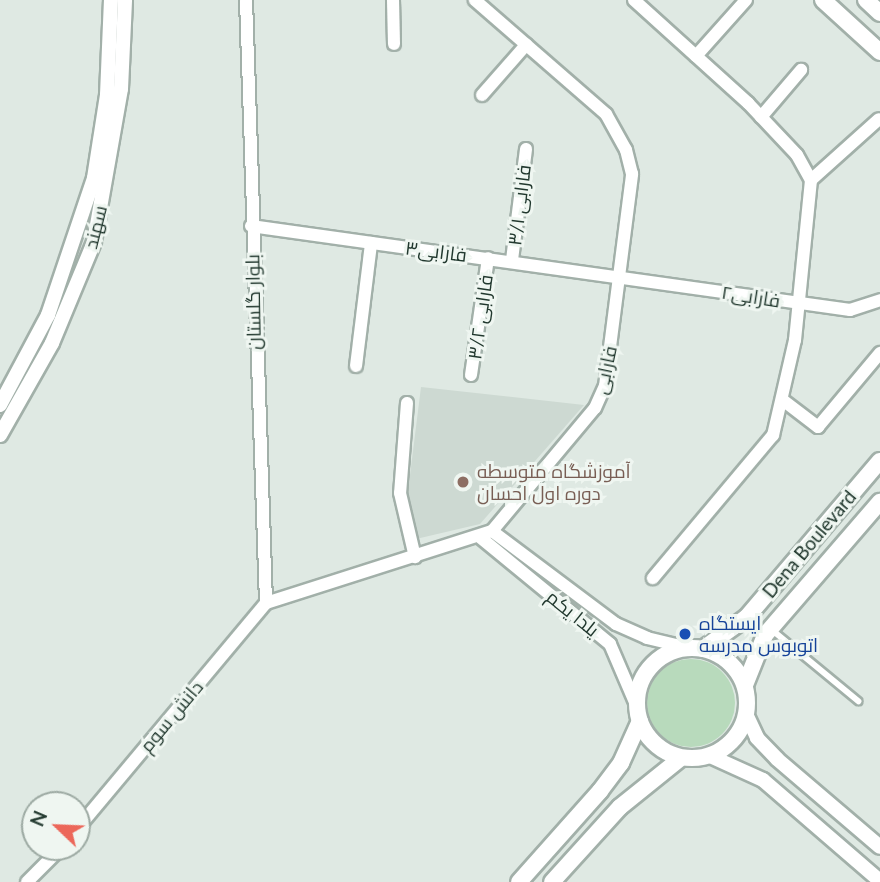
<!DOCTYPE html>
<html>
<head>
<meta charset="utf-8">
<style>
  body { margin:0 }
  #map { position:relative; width:880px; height:882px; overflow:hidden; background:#dfe9e3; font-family:Lato,Cairo,sans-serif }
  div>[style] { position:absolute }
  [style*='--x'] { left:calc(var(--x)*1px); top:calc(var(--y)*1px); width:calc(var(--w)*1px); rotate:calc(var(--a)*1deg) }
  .built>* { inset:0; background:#cdd9d2 }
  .green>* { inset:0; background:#b8dabc }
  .round { border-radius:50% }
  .roads { filter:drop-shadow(2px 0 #a2b0a9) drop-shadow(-2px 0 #a2b0a9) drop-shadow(0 2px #a2b0a9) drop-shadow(0 -2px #a2b0a9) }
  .service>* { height:6px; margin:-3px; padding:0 3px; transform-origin:3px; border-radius:3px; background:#fff }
  .minor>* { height:12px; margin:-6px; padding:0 6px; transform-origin:6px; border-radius:6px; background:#fff }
  .tertiary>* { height:14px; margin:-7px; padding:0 7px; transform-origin:7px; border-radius:7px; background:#fff }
  .secondary>* { height:16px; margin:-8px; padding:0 8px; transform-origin:8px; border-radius:8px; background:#fff }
  .secondary>.ring { margin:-8px; padding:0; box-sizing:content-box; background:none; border:16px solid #fff; border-radius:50% }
  .dots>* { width:19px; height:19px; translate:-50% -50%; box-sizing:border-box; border:4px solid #eff6f1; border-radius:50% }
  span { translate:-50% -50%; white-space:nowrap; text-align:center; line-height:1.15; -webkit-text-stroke:6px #eff6f1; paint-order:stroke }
  .street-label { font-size:19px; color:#21382e }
  .education-label { font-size:19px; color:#785e54 }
  .left { translate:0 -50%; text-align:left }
  .transit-label { font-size:19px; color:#164399 }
  .north { position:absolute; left:21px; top:791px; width:70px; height:70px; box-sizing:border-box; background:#eff6f1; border:2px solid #9daaa3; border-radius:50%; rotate:293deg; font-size:19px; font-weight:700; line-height:28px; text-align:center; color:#21382e }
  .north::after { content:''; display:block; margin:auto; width:24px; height:32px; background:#ec675a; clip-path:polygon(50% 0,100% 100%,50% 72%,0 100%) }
</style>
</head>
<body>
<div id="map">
  <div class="built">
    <div style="clip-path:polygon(421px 387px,584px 405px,480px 524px,416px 539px,406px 507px)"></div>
  </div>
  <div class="green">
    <div class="round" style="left:647px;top:659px;width:88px;height:88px"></div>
  </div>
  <div class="roads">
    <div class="service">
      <div style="--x:772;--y:630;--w:112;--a:39.5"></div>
    </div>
    <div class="minor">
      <div style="--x:246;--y:0;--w:603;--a:88.1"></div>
      <div style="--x:393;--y:0;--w:44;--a:88.7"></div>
      <div style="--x:634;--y:0;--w:154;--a:42.1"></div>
      <div style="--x:748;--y:103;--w:71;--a:46.7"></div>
      <div style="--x:797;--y:155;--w:29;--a:61"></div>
      <div style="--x:811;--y:180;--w:161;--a:95.7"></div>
      <div style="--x:795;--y:340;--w:98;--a:103"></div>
      <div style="--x:773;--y:435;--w:187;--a:130"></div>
      <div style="--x:696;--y:56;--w:75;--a:-48.2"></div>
      <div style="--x:482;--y:95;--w:67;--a:-48.7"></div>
      <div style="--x:761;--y:117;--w:62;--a:-49.6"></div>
      <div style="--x:811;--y:180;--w:91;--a:-41.9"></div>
      <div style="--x:251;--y:226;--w:605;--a:7.98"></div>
      <div style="--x:850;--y:310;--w:32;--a:-18"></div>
      <div style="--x:512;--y:260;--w:112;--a:-82.8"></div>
      <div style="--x:356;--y:366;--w:124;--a:-83"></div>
      <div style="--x:471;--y:375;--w:118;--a:-81.7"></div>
      <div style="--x:784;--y:401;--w:43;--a:37.4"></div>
      <div style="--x:818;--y:427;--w:97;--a:-50"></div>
      <div style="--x:407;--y:403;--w:90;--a:94.4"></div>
      <div style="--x:400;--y:493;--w:66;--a:76.8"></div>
      <div style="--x:492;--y:531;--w:155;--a:36.9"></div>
      <div style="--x:616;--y:624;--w:34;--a:24"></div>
      <div style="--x:647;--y:638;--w:43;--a:13.4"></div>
      <div style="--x:481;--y:538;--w:167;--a:39.4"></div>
      <div style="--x:610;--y:644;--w:69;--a:66.8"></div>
      <div style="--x:266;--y:603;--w:237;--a:-17.7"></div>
      <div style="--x:492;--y:531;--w:160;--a:-50.1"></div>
      <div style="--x:595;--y:408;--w:24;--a:-66"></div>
      <div style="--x:605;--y:386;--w:214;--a:-82.7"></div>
      <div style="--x:632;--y:174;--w:25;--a:-104"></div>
      <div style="--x:626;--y:150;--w:41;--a:-119.1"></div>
      <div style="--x:606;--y:114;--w:174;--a:-139"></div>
      <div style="--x:77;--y:829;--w:295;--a:-50.1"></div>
      <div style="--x:27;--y:882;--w:49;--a:-45"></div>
    </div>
    <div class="tertiary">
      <div style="--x:0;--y:405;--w:102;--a:-61.9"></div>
      <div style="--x:48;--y:315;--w:145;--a:-71.4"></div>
      <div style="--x:94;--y:178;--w:84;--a:-81.1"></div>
      <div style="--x:107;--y:95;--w:95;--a:-87.6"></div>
      <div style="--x:0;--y:435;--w:106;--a:-60.5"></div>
      <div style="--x:52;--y:343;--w:109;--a:-67.4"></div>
      <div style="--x:94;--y:242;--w:155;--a:-80"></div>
      <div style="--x:121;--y:89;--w:89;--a:-87.4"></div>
      <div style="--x:746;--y:714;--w:26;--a:65"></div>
      <div style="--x:757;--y:738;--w:29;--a:46"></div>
      <div style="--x:777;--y:759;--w:135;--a:40.5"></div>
      <div style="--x:710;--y:756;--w:58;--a:24.4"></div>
      <div style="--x:763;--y:780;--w:155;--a:40.8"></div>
    </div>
    <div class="secondary">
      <div style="--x:823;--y:0;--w:77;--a:42.4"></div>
      <div style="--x:866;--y:0;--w:19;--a:43"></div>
      <div class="ring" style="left:637px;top:648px;width:94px;height:94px"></div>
      <div style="--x:703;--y:649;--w:54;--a:-36"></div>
      <div style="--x:747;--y:617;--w:205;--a:-49.6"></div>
      <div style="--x:745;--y:685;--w:54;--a:-68.2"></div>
      <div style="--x:765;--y:635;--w:176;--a:-49.2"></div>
      <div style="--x:519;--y:882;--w:122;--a:-48.3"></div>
      <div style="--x:600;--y:791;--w:35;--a:-53"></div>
      <div style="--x:621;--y:763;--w:46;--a:-65.7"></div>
      <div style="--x:552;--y:882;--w:101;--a:-47.8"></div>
      <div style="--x:620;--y:807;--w:78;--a:-38.8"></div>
    </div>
  </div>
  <div class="dots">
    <div style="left:463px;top:482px;background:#8d6e63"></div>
    <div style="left:685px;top:634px;background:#1a4fb4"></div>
  </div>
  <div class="street-label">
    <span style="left:519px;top:205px;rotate:-83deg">فارابی ۳/۱</span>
    <span style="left:95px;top:227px;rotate:-76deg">سهند</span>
    <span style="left:436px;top:251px;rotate:7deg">فارابی۳</span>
    <span style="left:751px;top:296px;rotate:9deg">فارابی۲</span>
    <span style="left:253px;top:302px;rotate:-91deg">بلوار گلستان</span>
    <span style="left:480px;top:317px;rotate:-82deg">فارابی ۳/۲</span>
    <span style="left:605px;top:370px;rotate:-78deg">فارابی</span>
    <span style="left:809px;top:544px;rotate:-50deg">Dena Boulevard</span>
    <span style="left:573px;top:613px;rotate:39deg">یلدا یکم</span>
    <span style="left:171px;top:716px;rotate:-50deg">دانش سوم</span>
  </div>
  <div class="education-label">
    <span class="left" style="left:477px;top:482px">آموزشگاه متوسطه<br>دوره اول احسان</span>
  </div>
  <div class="transit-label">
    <span class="left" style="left:699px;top:634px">ایستگاه<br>اتوبوس مدرسه</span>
  </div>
  <div class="north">N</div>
</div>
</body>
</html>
